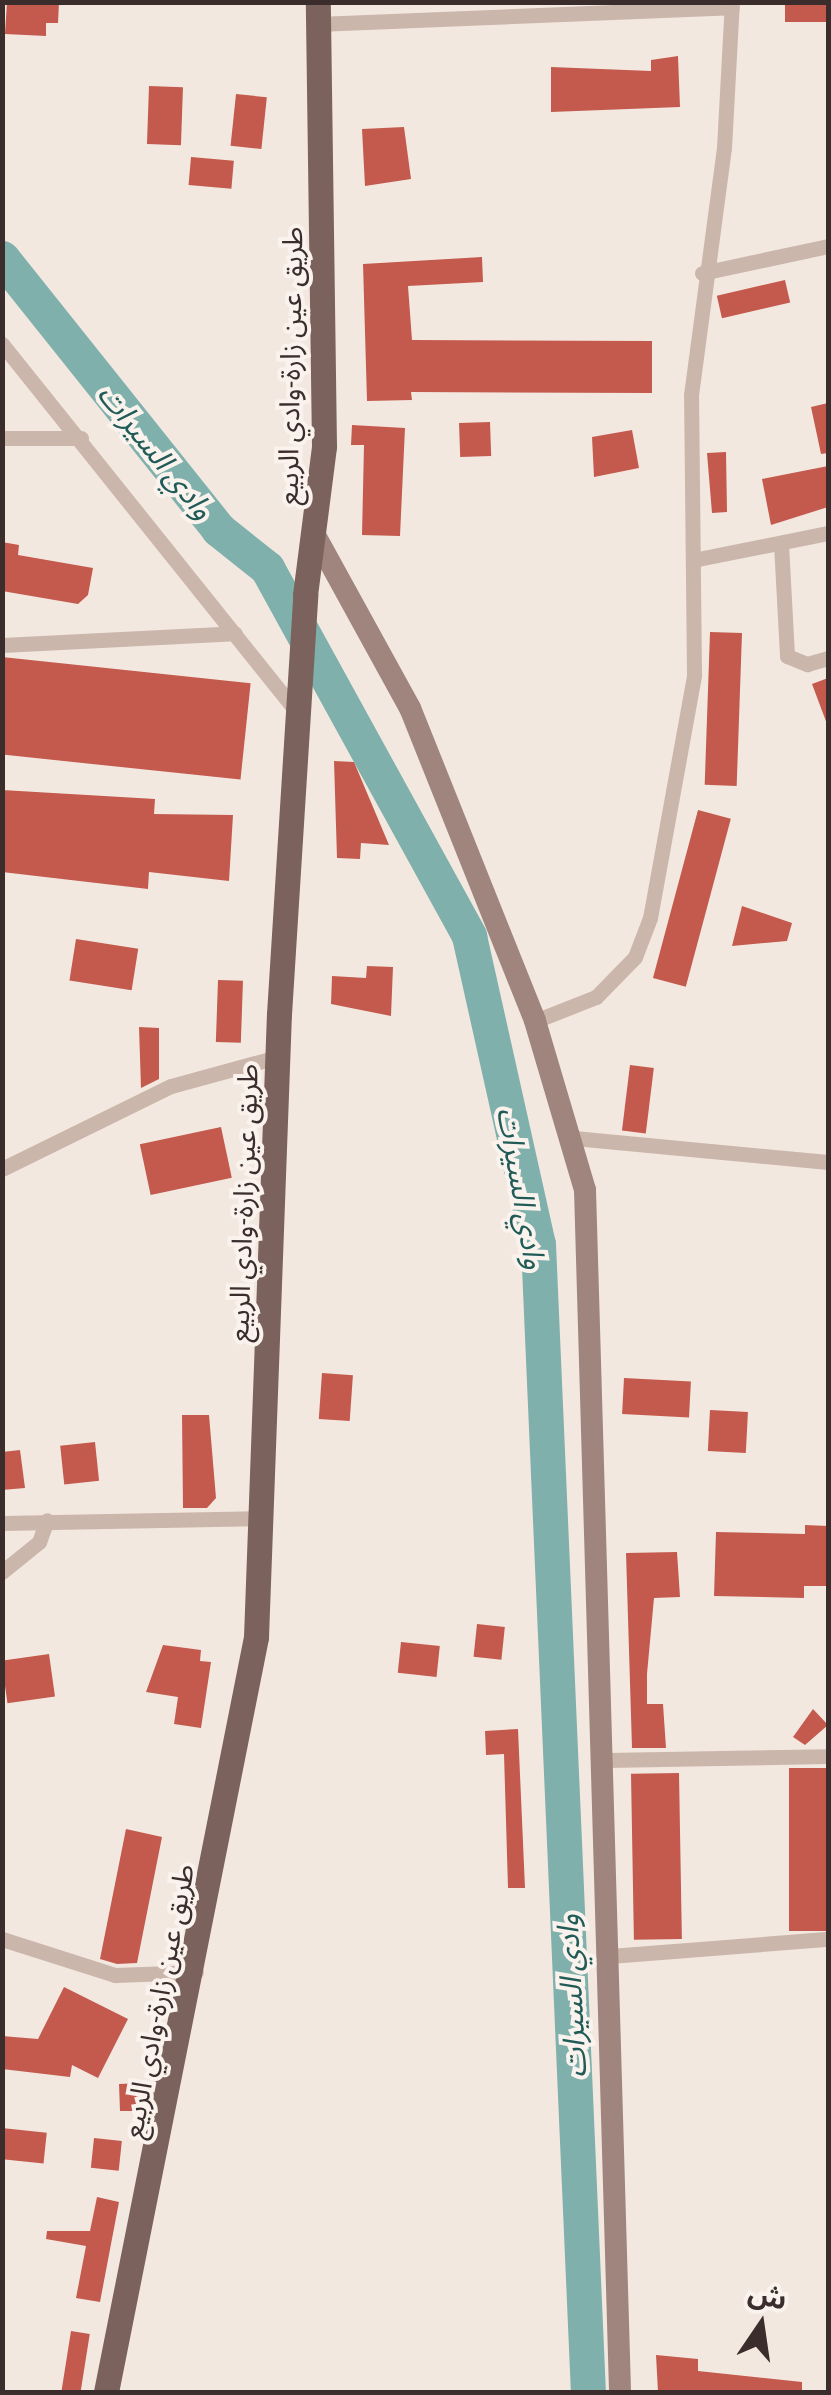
<!DOCTYPE html>
<html>
<head>
<meta charset="utf-8">
<style>
  body { margin:0 }
  #map { position:relative; width:831px; height:2395px; overflow:hidden; background:#f3e8e0; font-family:"PT Sans Narrow","Noto Sans Arabic",sans-serif }
  div>[style] { position:absolute }
  [style*='--x'] { left:calc(var(--x)*1px); top:calc(var(--y)*1px); width:calc(var(--w)*1px); rotate:calc(var(--a)*1deg) }
  .river>* { height:35px; margin:-17.5px; padding:0 17.5px; transform-origin:17.5px; border-radius:17.5px; background:#7fb0ac }
  .building>* { inset:0; background:#c45a4d; transform-origin:0 0 }
  .minor>* { height:15px; margin:-7.5px; padding:0 7.5px; transform-origin:7.5px; border-radius:7.5px; background:#cbb6ac }
  .secondary>* { height:22px; margin:-11px; padding:0 11px; transform-origin:11px; border-radius:11px; background:#9f857d }
  .primary>* { height:25px; margin:-12.5px; padding:0 12.5px; transform-origin:12.5px; border-radius:12.5px; background:#7b625c }
  span { translate:-50% -50%; white-space:nowrap; text-align:center; line-height:1.15; -webkit-text-stroke:8px #faf2ed; paint-order:stroke }
  .street-label { font-size:28px; color:#3a2d2b }
  .water-label { font-size:30px; color:#205b57; font-style:italic }
  .frame { position:absolute; inset:0; border:5px solid #3a2d2b; pointer-events:none }
  .north { position:absolute; left:711px; top:2275px; width:100px; height:100px; -webkit-text-stroke:8px #faf2ed; paint-order:stroke; rotate:13deg; font-size:28px; font-weight:700; line-height:40px; text-align:center; color:#3a2d2b }
  .north::after { content:''; display:block; margin:auto; width:35px; height:45px; background:#3a2d2b; clip-path:polygon(50% 0,100% 100%,50% 72%,0 100%) }
</style>
</head>
<body>
<div id="map">
  <div class="river">
    <div style="--x:2;--y:258;--w:347;--a:51.4"></div>
    <div style="--x:218;--y:529;--w:63;--a:38.5"></div>
    <div style="--x:267;--y:568;--w:420;--a:61.2"></div>
    <div style="--x:469;--y:936;--w:316;--a:77.4"></div>
    <div style="--x:538;--y:1244;--w:1149;--a:87.51"></div>
  </div>
  <div class="building">
    <div style="clip-path:polygon(7px 2px,59px 2px,58px 23px,46px 23px,46px 36px,5px 34px)"></div>
    <div style="left:785px;top:2px;width:43px;height:20px"></div>
    <div style="clip-path:polygon(678px 56px,680px 107px,551px 112px,551px 67px,651px 71px,651px 60px)"></div>
    <div style="left:149px;top:86px;width:34px;height:58px;rotate:2deg"></div>
    <div style="left:236px;top:94px;width:31px;height:52px;rotate:6deg"></div>
    <div style="clip-path:polygon(404px 127px,411px 179px,365px 186px,362px 129px)"></div>
    <div style="left:191px;top:157px;width:43px;height:28px;rotate:5deg"></div>
    <div style="clip-path:polygon(482px 257px,483px 282px,408px 286px,412px 340px,652px 341px,652px 393px,411px 392px,412px 400px,367px 401px,363px 264px)"></div>
    <div style="left:785px;top:280px;width:23px;height:70px;rotate:77deg"></div>
    <div style="clip-path:polygon(828px 403px,828px 453px,821px 454px,811px 407px)"></div>
    <div style="left:490px;top:422px;width:34px;height:31px;rotate:88deg"></div>
    <div style="clip-path:polygon(352px 425px,405px 428px,400px 536px,362px 535px,364px 445px,351px 445px)"></div>
    <div style="clip-path:polygon(632px 430px,639px 468px,594px 477px,592px 437px)"></div>
    <div style="clip-path:polygon(726px 452px,727px 512px,712px 513px,707px 453px)"></div>
    <div style="clip-path:polygon(828px 466px,828px 507px,771px 525px,762px 479px)"></div>
    <div style="clip-path:polygon(2px 542px,19px 545px,18px 555px,93px 568px,88px 595px,78px 604px,2px 591px)"></div>
    <div style="left:742px;top:633px;width:153px;height:32px;rotate:92deg"></div>
    <div style="left:2px;top:657px;width:250px;height:97px;rotate:6deg"></div>
    <div style="clip-path:polygon(828px 678px,828px 724px,827px 724px,812px 684px)"></div>
    <div style="clip-path:polygon(334px 761px,354px 762px,389px 845px,361px 843px,360px 859px,337px 858px)"></div>
    <div style="clip-path:polygon(2px 790px,155px 799px,154px 814px,233px 815px,229px 881px,149px 872px,148px 889px,2px 872px)"></div>
    <div style="left:698px;top:810px;width:34px;height:174px;rotate:15deg"></div>
    <div style="clip-path:polygon(742px 906px,792px 923px,787px 941px,732px 946px)"></div>
    <div style="left:76px;top:939px;width:63px;height:42px;rotate:9deg"></div>
    <div style="clip-path:polygon(367px 966px,393px 967px,391px 1016px,331px 1004px,332px 976px,366px 978px)"></div>
    <div style="left:218px;top:980px;width:25px;height:62px;rotate:2deg"></div>
    <div style="clip-path:polygon(139px 1027px,159px 1028px,159px 1079px,141px 1088px)"></div>
    <div style="left:630px;top:1065px;width:24px;height:66px;rotate:7deg"></div>
    <div style="left:221px;top:1127px;width:52px;height:83px;rotate:78deg"></div>
    <div style="left:322px;top:1373px;width:31px;height:46px;rotate:4deg"></div>
    <div style="left:624px;top:1378px;width:67px;height:36px;rotate:3deg"></div>
    <div style="left:710px;top:1410px;width:38px;height:41px;rotate:3deg"></div>
    <div style="clip-path:polygon(182px 1415px,209px 1415px,216px 1498px,207px 1508px,183px 1508px)"></div>
    <div style="left:95px;top:1442px;width:39px;height:35px;rotate:84deg"></div>
    <div style="clip-path:polygon(20px 1450px,25px 1488px,2px 1490px,2px 1452px)"></div>
    <div style="clip-path:polygon(805px 1525px,828px 1526px,828px 1586px,804px 1586px,804px 1598px,714px 1596px,716px 1532px,805px 1534px)"></div>
    <div style="clip-path:polygon(677px 1552px,680px 1597px,654px 1598px,647px 1674px,647px 1704px,663px 1704px,666px 1748px,632px 1748px,626px 1553px)"></div>
    <div style="left:477px;top:1624px;width:28px;height:33px;rotate:6deg"></div>
    <div style="left:401px;top:1642px;width:39px;height:31px;rotate:6deg"></div>
    <div style="clip-path:polygon(163px 1645px,201px 1650px,200px 1661px,211px 1662px,201px 1728px,174px 1724px,178px 1697px,146px 1692px)"></div>
    <div style="left:49px;top:1654px;width:43px;height:48px;rotate:82deg"></div>
    <div style="clip-path:polygon(813px 1709px,828px 1725px,805px 1745px,793px 1737px)"></div>
    <div style="clip-path:polygon(518px 1729px,525px 1888px,508px 1888px,504px 1754px,486px 1755px,485px 1731px)"></div>
    <div style="left:789px;top:1768px;width:39px;height:163px"></div>
    <div style="left:679px;top:1773px;width:166px;height:48px;rotate:89deg"></div>
    <div style="clip-path:polygon(126px 1829px,162px 1837px,137px 1963px,117px 1964px,100px 1959px)"></div>
    <div style="clip-path:polygon(64px 1987px,128px 2019px,98px 2078px,72px 2065px,70px 2077px,2px 2069px,2px 2036px,38px 2039px)"></div>
    <div style="clip-path:polygon(142px 2083px,137px 2111px,120px 2111px,119px 2084px)"></div>
    <div style="left:2px;top:2128px;width:45px;height:31px;rotate:6deg"></div>
    <div style="left:94px;top:2138px;width:28px;height:30px;rotate:6deg"></div>
    <div style="clip-path:polygon(97px 2197px,119px 2202px,100px 2302px,76px 2298px,86px 2246px,46px 2239px,47px 2231px,90px 2231px)"></div>
    <div style="left:71px;top:2331px;width:19px;height:62px;rotate:9deg"></div>
    <div style="clip-path:polygon(656px 2355px,698px 2359px,698px 2371px,802px 2382px,802px 2392px,658px 2392px)"></div>
  </div>
  <div class="minor">
    <div style="--x:317;--y:24;--w:415;--a:-2.3"></div>
    <div style="--x:702;--y:273;--w:129;--a:-12.1"></div>
    <div style="--x:2;--y:344;--w:473;--a:51.3"></div>
    <div style="--x:2;--y:438;--w:79;--a:0"></div>
    <div style="--x:781;--y:544;--w:112;--a:86.9"></div>
    <div style="--x:787;--y:656;--w:22;--a:22"></div>
    <div style="--x:807;--y:664;--w:22;--a:-16"></div>
    <div style="--x:693;--y:560;--w:138;--a:-11.3"></div>
    <div style="--x:2;--y:645;--w:233;--a:-2.9"></div>
    <div style="--x:535;--y:1021;--w:66;--a:-21.5"></div>
    <div style="--x:596;--y:997;--w:56;--a:-45.7"></div>
    <div style="--x:635;--y:957;--w:42;--a:-69"></div>
    <div style="--x:650;--y:918;--w:247;--a:-79.7"></div>
    <div style="--x:694;--y:675;--w:280;--a:-90.6"></div>
    <div style="--x:691;--y:395;--w:249;--a:-82.4"></div>
    <div style="--x:724;--y:148;--w:146;--a:-86.9"></div>
    <div style="--x:574;--y:1138;--w:255;--a:5.4"></div>
    <div style="--x:2;--y:1169;--w:188;--a:-26.2"></div>
    <div style="--x:171;--y:1086;--w:110;--a:-15.3"></div>
    <div style="--x:2;--y:1523;--w:262;--a:-1.1"></div>
    <div style="--x:2;--y:1572;--w:48;--a:-39"></div>
    <div style="--x:39;--y:1542;--w:23;--a:-70"></div>
    <div style="--x:606;--y:1760;--w:222;--a:-1"></div>
    <div style="--x:2;--y:1939;--w:119;--a:17.7"></div>
    <div style="--x:115;--y:1975;--w:81;--a:-2.1"></div>
    <div style="--x:610;--y:1956;--w:219;--a:-4.5"></div>
  </div>
  <div class="secondary">
    <div style="--x:317;--y:539;--w:193;--a:61.2"></div>
    <div style="--x:410;--y:708;--w:337;--a:68.2"></div>
    <div style="--x:535;--y:1021;--w:176;--a:73.5"></div>
    <div style="--x:585;--y:1190;--w:1203;--a:88.33"></div>
  </div>
  <div class="primary">
    <div style="--x:106;--y:2392;--w:770;--a:-78.76"></div>
    <div style="--x:256;--y:1637;--w:623;--a:-87.89"></div>
    <div style="--x:279;--y:1014;--w:420;--a:-86.4"></div>
    <div style="--x:305;--y:595;--w:150;--a:-82.7"></div>
    <div style="--x:324;--y:446;--w:444;--a:-90.8"></div>
  </div>
  <div class="street-label">
    <span style="left:290px;top:366px;rotate:-89deg">طريق عين زارة-وادي الربيع</span>
    <span style="left:243px;top:1203px;rotate:-88deg">طريق عين زارة-وادي الربيع</span>
    <span style="left:158px;top:2001px;rotate:-79deg">طريق عين زارة-وادي الربيع</span>
  </div>
  <div class="water-label">
    <span style="left:156px;top:451px;rotate:51deg">وادي السيرات</span>
    <span style="left:522px;top:1188px;rotate:80deg">وادي السيرات</span>
    <span style="left:571px;top:1996px;rotate:-93deg">وادي السيرات</span>
  </div>
  <div class="frame"></div>
  <div class="north">ش</div>
</div>
</body>
</html>
